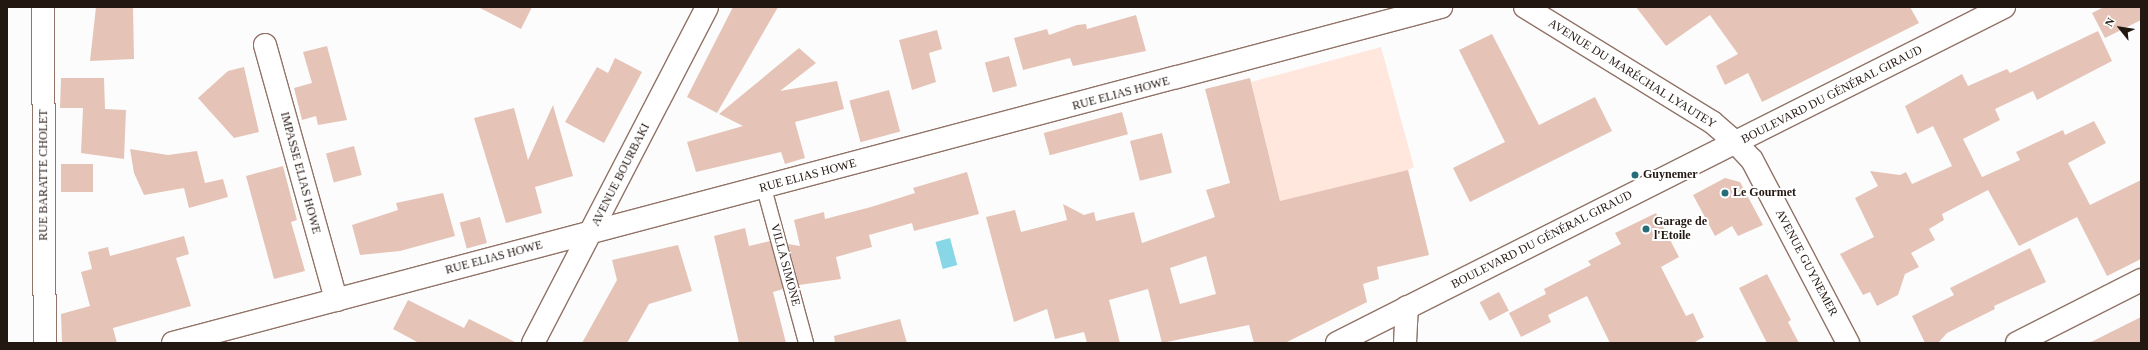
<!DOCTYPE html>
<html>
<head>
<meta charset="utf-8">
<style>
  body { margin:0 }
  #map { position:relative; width:2148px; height:350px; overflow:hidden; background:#fcfcfc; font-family:Georgia,serif }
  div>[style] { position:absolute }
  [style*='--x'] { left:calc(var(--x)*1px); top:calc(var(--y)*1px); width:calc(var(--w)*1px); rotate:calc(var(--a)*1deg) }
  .green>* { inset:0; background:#ffe7de }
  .water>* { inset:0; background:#87d7e7; transform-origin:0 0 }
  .building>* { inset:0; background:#e5c4b7; transform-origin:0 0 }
  .roads { filter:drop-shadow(1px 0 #917367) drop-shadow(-1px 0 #917367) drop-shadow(0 1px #917367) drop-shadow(0 -1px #917367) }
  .lane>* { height:14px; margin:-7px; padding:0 7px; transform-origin:7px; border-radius:7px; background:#fff }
  .street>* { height:22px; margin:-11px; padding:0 11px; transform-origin:11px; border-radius:11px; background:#fff }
  .dots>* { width:11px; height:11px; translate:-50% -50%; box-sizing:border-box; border:2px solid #fff; border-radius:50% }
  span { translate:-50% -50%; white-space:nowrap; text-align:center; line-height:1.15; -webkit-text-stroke:4px #fff; paint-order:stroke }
  .street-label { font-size:12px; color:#231712 }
  .poi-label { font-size:12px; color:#231712; font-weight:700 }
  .left { translate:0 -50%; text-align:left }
  .frame { position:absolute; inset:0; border:8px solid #231712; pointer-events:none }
  .north { position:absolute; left:2100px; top:8px; width:40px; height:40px; -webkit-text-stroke:3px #fff; paint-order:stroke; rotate:300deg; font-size:11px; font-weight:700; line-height:16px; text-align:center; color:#231712 }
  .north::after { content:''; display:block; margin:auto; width:14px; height:18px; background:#231712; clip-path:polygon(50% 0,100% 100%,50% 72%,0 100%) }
</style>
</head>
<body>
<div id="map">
  <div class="green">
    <div style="clip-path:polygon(1381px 47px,1414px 167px,1408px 170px,1423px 231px,1295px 262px,1251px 82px)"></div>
  </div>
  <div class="water">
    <div style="left:950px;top:238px;width:28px;height:15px;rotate:75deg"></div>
  </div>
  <div class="building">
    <div style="clip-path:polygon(96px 7px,133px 7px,134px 59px,90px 61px)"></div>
    <div style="clip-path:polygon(478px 7px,532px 7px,521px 29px)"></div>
    <div style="clip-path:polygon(733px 7px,778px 7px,717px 113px,687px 97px)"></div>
    <div style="clip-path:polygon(1636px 7px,1910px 7px,1919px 23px,1762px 102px,1748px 73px,1725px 85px,1716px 66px,1738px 54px,1710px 15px,1666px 46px)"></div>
    <div style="clip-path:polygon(2104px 7px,2141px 7px,2141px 20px,2105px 38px,2092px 13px)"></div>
    <div style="clip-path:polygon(1136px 15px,1146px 51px,1073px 66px,1070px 58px,1023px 70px,1014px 38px,1047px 29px,1049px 35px,1077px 25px,1086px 24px,1087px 29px)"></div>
    <div style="clip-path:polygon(937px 30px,942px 49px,929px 53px,936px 82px,912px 90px,899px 40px)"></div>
    <div style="clip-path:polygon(2098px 31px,2112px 61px,2037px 100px,2033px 91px,1995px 109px,2000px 120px,1963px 139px,1982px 177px,2020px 160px,2016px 152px,2063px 130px,2065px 135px,2094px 121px,2106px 143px,2068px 163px,2090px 205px,2141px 180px,2141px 259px,2107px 276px,2077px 217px,2019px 246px,1988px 190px,1942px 214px,1944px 220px,1929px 229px,1935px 240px,1911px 253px,1919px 267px,1905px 274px,1898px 295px,1877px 306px,1870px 292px,1863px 295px,1840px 254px,1874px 237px,1855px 198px,1878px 186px,1870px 171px,1900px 175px,1906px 172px,1912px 184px,1952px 166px,1933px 126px,1917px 134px,1905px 106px,1962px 74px,1968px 86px,2007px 69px,2010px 73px)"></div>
    <div style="clip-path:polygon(1492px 34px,1539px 125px,1595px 97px,1612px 131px,1470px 202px,1453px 168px,1505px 142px,1459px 50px)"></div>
    <div style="clip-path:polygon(327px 46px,347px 120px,318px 125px,316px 116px,302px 120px,294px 88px,312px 83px,303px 52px)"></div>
    <div style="clip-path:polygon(799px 48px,816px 63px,780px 91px,837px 81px,844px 109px,795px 122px,805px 158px,785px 164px,781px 152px,696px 172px,687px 142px,743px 126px,719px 114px)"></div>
    <div style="left:1009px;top:56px;width:31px;height:25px;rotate:75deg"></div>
    <div style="clip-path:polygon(615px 58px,642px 72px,604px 143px,565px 122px,597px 67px,608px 73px)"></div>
    <div style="clip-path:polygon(244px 67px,259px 132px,234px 138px,198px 98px,228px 71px)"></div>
    <div style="clip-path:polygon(61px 78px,104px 78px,105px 109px,126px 110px,124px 159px,81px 153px,83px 108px,60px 108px)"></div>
    <div style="clip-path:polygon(evenodd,1250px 78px,1280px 201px,1408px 170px,1429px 255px,1377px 267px,1379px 279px,1363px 284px,1367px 302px,1285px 343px,1254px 343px,1249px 325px,1162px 343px,1148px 289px,1109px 300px,1120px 343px,1087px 343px,1084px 332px,1055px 339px,1047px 309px,1014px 322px,986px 217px,1015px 210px,1021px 232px,1067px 220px,1063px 204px,1084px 215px,1094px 212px,1096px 221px,1134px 212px,1142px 243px,1215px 217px,1206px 190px,1230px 183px,1205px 89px,1250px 78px,1206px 256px,1216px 294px,1180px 304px,1170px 268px,1206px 256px)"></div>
    <div style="left:889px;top:90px;width:43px;height:41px;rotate:75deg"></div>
    <div style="clip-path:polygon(553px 105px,573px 176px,535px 187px,542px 213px,506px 223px,474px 118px,514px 108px,528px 160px)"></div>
    <div style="left:1122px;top:112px;width:23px;height:81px;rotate:75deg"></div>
    <div style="left:1162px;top:133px;width:41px;height:33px;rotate:76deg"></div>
    <div style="left:354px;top:146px;width:30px;height:29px;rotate:75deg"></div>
    <div style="clip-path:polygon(130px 149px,168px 155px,197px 151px,205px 183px,223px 179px,228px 197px,189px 208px,184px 188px,144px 195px,134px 173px)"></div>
    <div style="left:61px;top:164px;width:32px;height:28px"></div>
    <div style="clip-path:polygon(283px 166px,297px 220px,291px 222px,305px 271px,274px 279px,246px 176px)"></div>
    <div style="clip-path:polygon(967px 172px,979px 214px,914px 231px,912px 223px,869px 235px,872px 247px,836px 257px,841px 279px,799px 285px,788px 244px,800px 246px,794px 220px,824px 212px,825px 219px,871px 207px,915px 193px,913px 188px)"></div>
    <div style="clip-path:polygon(1725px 178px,1740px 182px,1763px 225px,1738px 236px,1732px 226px,1715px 236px,1693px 195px)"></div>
    <div style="clip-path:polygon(443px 193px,455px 236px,400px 251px,360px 255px,352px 225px,398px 210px,396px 203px)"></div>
    <div style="clip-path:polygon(1656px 213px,1679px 257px,1661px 267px,1686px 316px,1693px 313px,1704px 337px,1693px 343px,1610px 343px,1587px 296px,1548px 315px,1551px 322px,1521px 337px,1509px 313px,1546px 294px,1544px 289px,1591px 265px,1588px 261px,1621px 244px,1615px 233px)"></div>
    <div style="left:480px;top:217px;width:27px;height:21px;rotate:75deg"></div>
    <div style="clip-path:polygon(745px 228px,749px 246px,770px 241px,783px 289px,773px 292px,786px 343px,739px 343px,714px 236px)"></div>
    <div style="clip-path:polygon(184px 236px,189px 254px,176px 258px,191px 306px,113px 328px,117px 343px,62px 343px,61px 314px,90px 306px,81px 272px,92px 269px,88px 252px,108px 247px,110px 256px)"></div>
    <div style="clip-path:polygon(678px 245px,692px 291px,649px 304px,627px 343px,582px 343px,617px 280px,612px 260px)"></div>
    <div style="clip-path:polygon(2030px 248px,2046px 282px,1994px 306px,1995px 309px,1947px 333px,1938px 343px,1925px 343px,1912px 316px,1954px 295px,1950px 288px)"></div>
    <div style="clip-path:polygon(1767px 274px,1791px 320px,1788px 322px,1799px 343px,1767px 343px,1739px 288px)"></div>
    <div style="left:1499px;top:292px;width:21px;height:22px;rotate:62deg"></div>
    <div style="clip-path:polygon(408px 300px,464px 328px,469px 319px,517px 343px,419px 343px,393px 329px)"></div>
    <div style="clip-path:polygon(2141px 317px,2141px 343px,2089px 343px)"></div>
    <div style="clip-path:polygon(900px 319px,907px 343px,835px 343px,834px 336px)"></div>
  </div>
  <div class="roads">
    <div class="lane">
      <div style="--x:764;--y:188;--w:161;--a:74.8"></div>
    </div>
    <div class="street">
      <div style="--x:43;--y:7;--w:336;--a:89.7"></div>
      <div style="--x:1525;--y:7;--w:220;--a:31.6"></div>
      <div style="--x:1712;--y:122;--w:32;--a:41"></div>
      <div style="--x:1736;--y:143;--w:23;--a:47"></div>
      <div style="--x:1752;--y:160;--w:207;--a:62.3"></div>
      <div style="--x:265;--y:45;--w:265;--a:74.4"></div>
      <div style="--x:173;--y:343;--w:1312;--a:-14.84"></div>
      <div style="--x:533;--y:343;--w:378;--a:-62.6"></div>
      <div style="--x:1337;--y:343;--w:747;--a:-26.74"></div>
      <div style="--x:1405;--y:343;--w:36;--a:-87"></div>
      <div style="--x:2017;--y:343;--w:139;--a:-26.9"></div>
    </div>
  </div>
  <div class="dots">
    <div style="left:1635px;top:175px;background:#266d7b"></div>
    <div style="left:1725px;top:193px;background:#266d7b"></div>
    <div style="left:1646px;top:229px;background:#266d7b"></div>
  </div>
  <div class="street-label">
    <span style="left:1632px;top:74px;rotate:32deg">AVENUE DU MARÉCHAL LYAUTEY</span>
    <span style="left:1121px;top:94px;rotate:-15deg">RUE ELIAS HOWE</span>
    <span style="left:1832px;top:95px;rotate:-27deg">BOULEVARD DU GÉNÉRAL GIRAUD</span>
    <span style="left:300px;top:173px;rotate:75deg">IMPASSE ELIAS HOWE</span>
    <span style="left:44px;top:175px;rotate:-90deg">RUE BARATTE CHOLET</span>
    <span style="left:621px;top:175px;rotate:-63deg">AVENUE BOURBAKI</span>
    <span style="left:808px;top:176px;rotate:-15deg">RUE ELIAS HOWE</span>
    <span style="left:1542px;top:240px;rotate:-27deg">BOULEVARD DU GÉNÉRAL GIRAUD</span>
    <span style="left:494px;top:258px;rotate:-15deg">RUE ELIAS HOWE</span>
    <span style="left:1806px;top:263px;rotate:62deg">AVENUE GUYNEMER</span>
    <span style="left:785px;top:265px;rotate:75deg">VILLA SIMONE</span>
  </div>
  <div class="poi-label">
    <span class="left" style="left:1643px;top:175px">Guynemer</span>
    <span class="left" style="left:1733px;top:193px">Le Gourmet</span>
    <span class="left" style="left:1654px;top:229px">Garage de<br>l'Etoile</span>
  </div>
  <div class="frame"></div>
  <div class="north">N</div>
</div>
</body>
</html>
